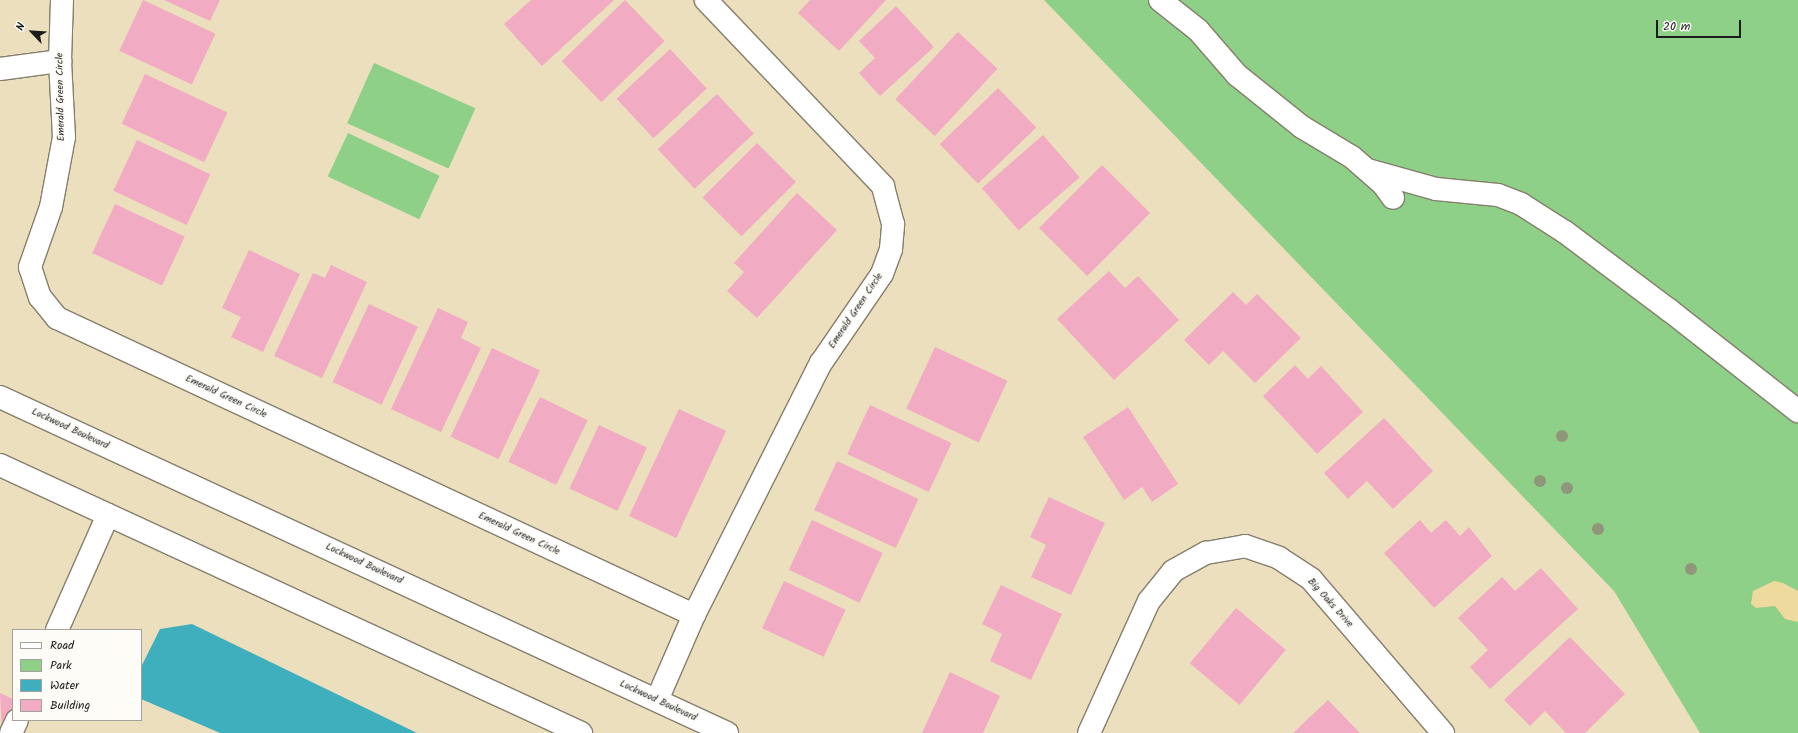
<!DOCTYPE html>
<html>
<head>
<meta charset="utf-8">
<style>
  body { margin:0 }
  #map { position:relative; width:1798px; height:733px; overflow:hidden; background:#ecdfbd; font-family:Kalam,sans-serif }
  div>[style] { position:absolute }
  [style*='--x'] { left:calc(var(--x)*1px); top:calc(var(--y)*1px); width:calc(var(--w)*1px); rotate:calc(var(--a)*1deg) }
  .green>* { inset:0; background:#8ed087; transform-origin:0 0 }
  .sand>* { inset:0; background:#eeda9e }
  .water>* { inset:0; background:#40afbd }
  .building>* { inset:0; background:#f1acc3; transform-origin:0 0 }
  .roads { filter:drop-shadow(1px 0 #847e6c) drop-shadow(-1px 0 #847e6c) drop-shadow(0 1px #847e6c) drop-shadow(0 -1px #847e6c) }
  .minor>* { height:22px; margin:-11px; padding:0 11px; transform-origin:11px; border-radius:11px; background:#fff }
  .major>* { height:22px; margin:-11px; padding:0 11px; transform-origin:11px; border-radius:11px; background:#fff }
  .trees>* { width:12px; height:12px; margin:-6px; border-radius:50%; background:#909679 }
  span { translate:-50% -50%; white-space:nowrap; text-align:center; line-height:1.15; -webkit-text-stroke:4px #fdfcf7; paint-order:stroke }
  .street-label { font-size:10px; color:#1c1c1c }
  .legend { position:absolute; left:12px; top:629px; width:130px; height:92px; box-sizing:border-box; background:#fdfcf7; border:1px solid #a3a29f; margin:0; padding:5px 7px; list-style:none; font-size:12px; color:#1c1c1c }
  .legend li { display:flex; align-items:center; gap:8px; height:20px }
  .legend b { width:20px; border:1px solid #a3a29f }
  .north { position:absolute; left:12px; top:12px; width:40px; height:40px; -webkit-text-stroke:3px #fdfcf7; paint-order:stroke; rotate:295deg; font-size:11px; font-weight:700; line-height:16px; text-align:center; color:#1c1c1c }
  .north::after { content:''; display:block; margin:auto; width:14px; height:18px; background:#1c1c1c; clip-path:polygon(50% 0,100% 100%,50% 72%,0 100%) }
  .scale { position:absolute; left:1656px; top:20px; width:85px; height:18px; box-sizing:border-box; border:2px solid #1c1c1c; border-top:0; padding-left:5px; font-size:12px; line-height:14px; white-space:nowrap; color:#1c1c1c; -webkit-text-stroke:3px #fdfcf7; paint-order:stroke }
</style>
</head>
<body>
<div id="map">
  <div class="green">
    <div style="clip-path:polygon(1044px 0,1798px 0,1798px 733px,1700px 733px,1614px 591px)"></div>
    <div style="left:374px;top:63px;width:111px;height:66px;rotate:24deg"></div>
    <div style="left:348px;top:133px;width:101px;height:48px;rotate:25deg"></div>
  </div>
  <div class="sand">
    <div style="clip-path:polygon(1774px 581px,1783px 583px,1798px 591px,1798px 622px,1785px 619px,1775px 606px,1756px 608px,1751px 604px,1753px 591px)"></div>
  </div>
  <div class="water">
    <div style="clip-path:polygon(192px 624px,417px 733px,220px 733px,141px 699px,141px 667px,160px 629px)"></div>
  </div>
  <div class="building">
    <div style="left:143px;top:0;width:80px;height:56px;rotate:25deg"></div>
    <div style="clip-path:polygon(164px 0,220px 0,210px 21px)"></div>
    <div style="clip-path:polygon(531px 0,614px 0,542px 66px,504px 24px)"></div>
    <div style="left:625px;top:0;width:57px;height:88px;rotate:46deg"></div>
    <div style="clip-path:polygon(810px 0,886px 0,839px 51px,798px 13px)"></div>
    <div style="clip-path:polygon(896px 6px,934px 47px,880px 96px,859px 73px,875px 58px,859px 41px)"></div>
    <div style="left:958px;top:32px;width:54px;height:92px;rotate:43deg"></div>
    <div style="left:670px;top:49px;width:54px;height:73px;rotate:47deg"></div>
    <div style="left:145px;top:74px;width:91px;height:55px;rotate:25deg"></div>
    <div style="left:998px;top:88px;width:55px;height:81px;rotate:46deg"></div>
    <div style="left:717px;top:94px;width:54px;height:81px;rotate:47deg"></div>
    <div style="left:1043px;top:135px;width:56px;height:81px;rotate:49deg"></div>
    <div style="left:137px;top:140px;width:81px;height:56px;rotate:25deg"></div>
    <div style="left:757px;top:143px;width:55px;height:77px;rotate:45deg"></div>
    <div style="left:1102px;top:165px;width:68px;height:89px;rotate:45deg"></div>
    <div style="clip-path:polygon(797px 193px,837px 230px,757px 318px,727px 291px,744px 272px,734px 263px)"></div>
    <div style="left:115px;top:204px;width:77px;height:54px;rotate:25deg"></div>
    <div style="clip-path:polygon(249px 250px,300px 274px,263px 352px,231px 337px,241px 317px,222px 308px)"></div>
    <div style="clip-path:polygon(331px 265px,367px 282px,322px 378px,274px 356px,313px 273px,325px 278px)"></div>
    <div style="clip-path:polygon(1109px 271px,1125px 288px,1138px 276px,1179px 320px,1114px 380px,1057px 319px)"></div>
    <div style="clip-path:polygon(1233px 292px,1246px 305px,1257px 294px,1301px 338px,1255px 383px,1223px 351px,1209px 365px,1184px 340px)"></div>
    <div style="left:369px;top:304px;width:54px;height:86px;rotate:25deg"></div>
    <div style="clip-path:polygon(438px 308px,468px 322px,461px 338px,481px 348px,441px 432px,391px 409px)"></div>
    <div style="left:935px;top:347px;width:80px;height:68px;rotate:25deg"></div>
    <div style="left:492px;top:348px;width:53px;height:98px;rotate:25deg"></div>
    <div style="clip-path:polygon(1295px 365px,1308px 379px,1321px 366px,1363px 412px,1317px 454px,1263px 396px)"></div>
    <div style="left:540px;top:397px;width:53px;height:72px;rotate:26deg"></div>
    <div style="left:870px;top:405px;width:90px;height:54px;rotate:25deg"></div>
    <div style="clip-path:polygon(1128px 407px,1178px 484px,1152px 502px,1142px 487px,1124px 500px,1083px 437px)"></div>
    <div style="left:679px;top:409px;width:52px;height:118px;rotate:25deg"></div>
    <div style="clip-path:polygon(1384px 418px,1433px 471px,1393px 509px,1367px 481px,1348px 499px,1324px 473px)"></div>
    <div style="left:599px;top:425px;width:53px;height:70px;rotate:25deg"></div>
    <div style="left:837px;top:461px;width:90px;height:54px;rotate:25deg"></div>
    <div style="clip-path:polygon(1049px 497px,1105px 523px,1071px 595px,1031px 577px,1046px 545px,1030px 537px)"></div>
    <div style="left:812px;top:520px;width:78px;height:55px;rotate:25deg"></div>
    <div style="clip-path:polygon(1420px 520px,1431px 533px,1446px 520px,1460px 536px,1469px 527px,1492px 556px,1434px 608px,1384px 553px)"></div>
    <div style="clip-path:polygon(1541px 568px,1578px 609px,1490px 689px,1470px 667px,1488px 650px,1458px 618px,1502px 577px,1515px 591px)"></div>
    <div style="left:784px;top:581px;width:68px;height:52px;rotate:25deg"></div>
    <div style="clip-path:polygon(1001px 585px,1062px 614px,1031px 680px,990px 661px,1002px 634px,982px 624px)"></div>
    <div style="left:1236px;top:608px;width:65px;height:72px;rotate:40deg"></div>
    <div style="clip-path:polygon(1570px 637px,1625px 694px,1585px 733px,1566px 733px,1545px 711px,1530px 726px,1504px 700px)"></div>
    <div style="clip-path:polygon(950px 672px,1000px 696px,983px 733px,922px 733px)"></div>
    <div style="clip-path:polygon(0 693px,13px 699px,13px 709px,2px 733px)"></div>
    <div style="clip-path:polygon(1328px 700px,1360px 733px,1293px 733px)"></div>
  </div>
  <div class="roads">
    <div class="minor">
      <div style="--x:62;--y:0;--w:61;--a:91.9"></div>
      <div style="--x:60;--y:61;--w:76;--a:87"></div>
      <div style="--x:64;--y:137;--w:71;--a:100.5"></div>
      <div style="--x:51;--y:207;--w:64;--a:109.3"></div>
      <div style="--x:30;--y:267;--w:32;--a:72"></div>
      <div style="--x:40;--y:297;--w:27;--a:51"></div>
      <div style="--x:57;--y:318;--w:703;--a:25"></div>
      <div style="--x:1160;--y:0;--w:48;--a:38.3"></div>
      <div style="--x:1198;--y:30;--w:60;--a:49.1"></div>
      <div style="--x:1237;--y:75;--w:83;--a:38.7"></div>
      <div style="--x:1302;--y:127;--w:58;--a:31"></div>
      <div style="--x:1352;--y:157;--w:41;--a:41.1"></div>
      <div style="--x:1383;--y:184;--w:17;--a:54"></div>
      <div style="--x:0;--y:69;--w:61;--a:-7.6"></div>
      <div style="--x:1368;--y:170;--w:71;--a:15.6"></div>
      <div style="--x:1436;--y:189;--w:62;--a:5.5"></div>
      <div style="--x:1498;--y:195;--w:25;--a:21"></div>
      <div style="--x:1521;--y:204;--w:52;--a:32.5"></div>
      <div style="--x:1565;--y:232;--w:130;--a:36.9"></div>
      <div style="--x:1669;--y:310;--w:164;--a:38.1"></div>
      <div style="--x:57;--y:630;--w:126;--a:-66.1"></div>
      <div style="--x:657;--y:700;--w:93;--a:-66.5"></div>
      <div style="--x:694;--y:615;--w:282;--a:-63.3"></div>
      <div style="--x:821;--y:363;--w:108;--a:-55.6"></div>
      <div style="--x:882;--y:274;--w:27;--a:-70"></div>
      <div style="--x:891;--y:249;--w:25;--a:-85"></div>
      <div style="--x:893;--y:224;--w:39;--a:-105"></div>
      <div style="--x:883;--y:186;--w:257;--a:-133.6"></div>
      <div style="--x:11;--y:733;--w:14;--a:-65"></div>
      <div style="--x:1089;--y:733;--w:145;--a:-65.6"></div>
      <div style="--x:1149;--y:601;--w:38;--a:-51"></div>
      <div style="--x:1173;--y:571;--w:38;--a:-29"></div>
      <div style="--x:1206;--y:553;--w:40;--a:-10"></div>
      <div style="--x:1245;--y:546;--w:36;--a:19"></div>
      <div style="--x:1279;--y:558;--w:38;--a:33"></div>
      <div style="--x:1311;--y:579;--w:203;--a:49.4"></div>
    </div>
    <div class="major">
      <div style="--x:0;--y:397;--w:801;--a:24.81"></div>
      <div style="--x:0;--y:465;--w:640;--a:24.76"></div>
    </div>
  </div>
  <div class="trees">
    <div style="left:1562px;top:436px"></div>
    <div style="left:1540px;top:481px"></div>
    <div style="left:1567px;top:488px"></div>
    <div style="left:1598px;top:529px"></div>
    <div style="left:1691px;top:569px"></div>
  </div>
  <div class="street-label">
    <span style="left:61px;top:97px;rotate:-91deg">Emerald Green Circle</span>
    <span style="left:856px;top:311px;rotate:-56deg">Emerald Green Circle</span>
    <span style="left:226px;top:397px;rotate:25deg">Emerald Green Circle</span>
    <span style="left:70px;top:429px;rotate:25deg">Lockwood Boulevard</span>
    <span style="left:519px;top:534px;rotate:25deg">Emerald Green Circle</span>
    <span style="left:364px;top:564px;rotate:25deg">Lockwood Boulevard</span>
    <span style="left:1330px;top:603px;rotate:48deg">Big Oaks Drive</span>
    <span style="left:658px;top:701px;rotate:25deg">Lockwood Boulevard</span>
  </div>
  <ul class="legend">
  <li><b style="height:5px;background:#fff"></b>Road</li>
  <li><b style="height:11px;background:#8ed087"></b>Park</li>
  <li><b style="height:11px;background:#40afbd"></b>Water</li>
  <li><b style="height:11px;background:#f1acc3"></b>Building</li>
  </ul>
  <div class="north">N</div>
  <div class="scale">20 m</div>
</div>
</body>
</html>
